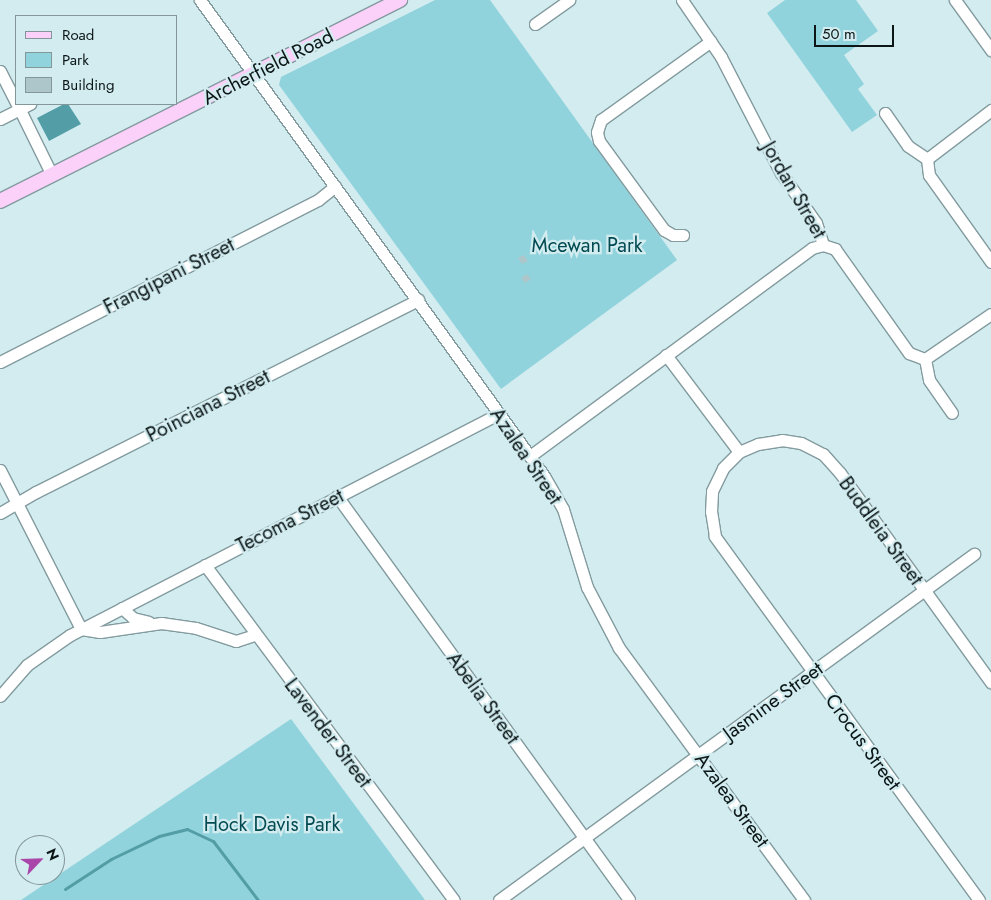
<!DOCTYPE html>
<html>
<head>
<meta charset="utf-8">
<style>
  body { margin:0 }
  #map { position:relative; width:991px; height:900px; overflow:hidden; background:#d2ecf0; font-family:Jost,sans-serif }
  div>[style] { position:absolute }
  [style*='--x'] { left:calc(var(--x)*1px); top:calc(var(--y)*1px); width:calc(var(--w)*1px); rotate:calc(var(--a)*1deg) }
  .green>* { inset:0; background:#91d3dc }
  .water>* { inset:0; background:#539da7 }
  .stream>* { height:3px; margin:-1.5px; padding:0 1.5px; transform-origin:1.5px; border-radius:1.5px; background:#539da7 }
  .building>* { inset:0; background:#acc6c9 }
  .roads { filter:drop-shadow(1px 0 #839b9f) drop-shadow(-1px 0 #839b9f) drop-shadow(0 1px #839b9f) drop-shadow(0 -1px #839b9f) }
  .minor>* { height:11px; margin:-5.5px; padding:0 5.5px; transform-origin:5.5px; border-radius:5.5px; background:#fff }
  .major>* { height:14px; margin:-7px; padding:0 7px; transform-origin:7px; border-radius:7px; background:#fbd0f9 }
  span { translate:-50% -50%; white-space:nowrap; text-align:center; line-height:1.15; -webkit-text-stroke:4.5px #d2ecf0; paint-order:stroke }
  .street-label { font-size:20px; color:#0c1617 }
  .park-label { font-size:20px; color:#024a51 }
  .legend { position:absolute; left:15px; top:15px; width:162px; height:90px; box-sizing:border-box; background:#d2ecf0; border:1px solid #839699; margin:0; padding:6px 9px; list-style:none; font-size:15px; color:#0c1617 }
  .legend li { display:flex; align-items:center; gap:10px; height:25px }
  .legend b { width:25px; border:1px solid #839699 }
  .north { position:absolute; left:15px; top:835px; width:50px; height:50px; box-sizing:border-box; background:#d2ecf0; border:1px solid #839699; border-radius:50%; rotate:66deg; font-size:14px; font-weight:700; line-height:20px; text-align:center; color:#0c1617 }
  .north::after { content:''; display:block; margin:auto; width:18px; height:22px; background:#aa45aa; clip-path:polygon(50% 0,100% 100%,50% 72%,0 100%) }
  .scale { position:absolute; left:814px; top:25px; width:80px; height:22px; box-sizing:border-box; border:2px solid #0c1617; border-top:0; padding-left:6px; font-size:15px; line-height:18px; white-space:nowrap; color:#0c1617; -webkit-text-stroke:4px #d2ecf0; paint-order:stroke }
</style>
</head>
<body>
<div id="map">
  <div class="green">
    <div style="clip-path:polygon(435px 0,490px 0,677px 260px,501px 389px,279px 85px,281px 77px)"></div>
    <div style="clip-path:polygon(785px 0,856px 0,878px 31px,844px 55px,864px 84px,858px 89px,877px 115px,852px 132px,767px 13px)"></div>
    <div style="clip-path:polygon(291px 719px,425px 900px,21px 900px)"></div>
  </div>
  <div class="water">
    <div style="clip-path:polygon(64px 104px,68px 104px,81px 124px,49px 141px,37px 118px)"></div>
  </div>
  <div class="stream">
    <div style="--x:65;--y:889;--w:55;--a:-33.1"></div>
    <div style="--x:111;--y:859;--w:53;--a:-25.6"></div>
    <div style="--x:159;--y:836;--w:29;--a:-14"></div>
    <div style="--x:187;--y:829;--w:29;--a:25"></div>
    <div style="--x:213;--y:841;--w:74;--a:52.7"></div>
  </div>
  <div class="building">
    <div style="clip-path:polygon(524px 255px,528px 261px,522px 264px,518px 258px)"></div>
    <div style="clip-path:polygon(527px 274px,531px 279px,525px 283px,521px 278px)"></div>
  </div>
  <div class="roads">
    <div class="minor">
      <div style="--x:200;--y:0;--w:587;--a:54.14"></div>
      <div style="--x:544;--y:476;--w:38;--a:60"></div>
      <div style="--x:563;--y:509;--w:82;--a:72.9"></div>
      <div style="--x:587;--y:587;--w:69;--a:62.3"></div>
      <div style="--x:619;--y:648;--w:313;--a:53.7"></div>
      <div style="--x:682;--y:0;--w:69;--a:55.6"></div>
      <div style="--x:721;--y:57;--w:131;--a:62.7"></div>
      <div style="--x:781;--y:173;--w:61;--a:55"></div>
      <div style="--x:816;--y:223;--w:23;--a:72"></div>
      <div style="--x:823;--y:245;--w:13;--a:18"></div>
      <div style="--x:835;--y:249;--w:128;--a:54.6"></div>
      <div style="--x:909;--y:353;--w:17;--a:21"></div>
      <div style="--x:925;--y:359;--w:21;--a:79"></div>
      <div style="--x:929;--y:380;--w:40;--a:55.1"></div>
      <div style="--x:955;--y:0;--w:62;--a:54.2"></div>
      <div style="--x:535;--y:24;--w:42;--a:-35.2"></div>
      <div style="--x:0;--y:71;--w:35;--a:63"></div>
      <div style="--x:17;--y:104;--w:79;--a:63.8"></div>
      <div style="--x:885;--y:113;--w:40;--a:55.1"></div>
      <div style="--x:908;--y:146;--w:23;--a:34"></div>
      <div style="--x:927;--y:159;--w:16;--a:83"></div>
      <div style="--x:929;--y:175;--w:107;--a:54.5"></div>
      <div style="--x:0;--y:119;--w:34;--a:-27"></div>
      <div style="--x:927;--y:159;--w:81;--a:-37.4"></div>
      <div style="--x:683;--y:235;--w:10;--a:180"></div>
      <div style="--x:673;--y:235;--w:10;--a:-151"></div>
      <div style="--x:664;--y:230;--w:110;--a:-126.1"></div>
      <div style="--x:599;--y:141;--w:9;--a:-103"></div>
      <div style="--x:597;--y:132;--w:13;--a:-72"></div>
      <div style="--x:601;--y:120;--w:135;--a:-35.7"></div>
      <div style="--x:666;--y:355;--w:121;--a:53"></div>
      <div style="--x:925;--y:359;--w:80;--a:-34.3"></div>
      <div style="--x:0;--y:362;--w:357;--a:-27"></div>
      <div style="--x:318;--y:200;--w:22;--a:-39"></div>
      <div style="--x:530;--y:456;--w:350;--a:-36.4"></div>
      <div style="--x:812;--y:248;--w:11;--a:-15"></div>
      <div style="--x:0;--y:470;--w:178;--a:63"></div>
      <div style="--x:337;--y:496;--w:498;--a:54.1"></div>
      <div style="--x:0;--y:513;--w:42;--a:-30.3"></div>
      <div style="--x:36;--y:492;--w:428;--a:-26.7"></div>
      <div style="--x:205;--y:565;--w:417;--a:53.4"></div>
      <div style="--x:122;--y:608;--w:15;--a:42"></div>
      <div style="--x:133;--y:618;--w:16;--a:14"></div>
      <div style="--x:81;--y:629;--w:19;--a:9"></div>
      <div style="--x:100;--y:632;--w:62;--a:-8.4"></div>
      <div style="--x:161;--y:623;--w:35;--a:8"></div>
      <div style="--x:196;--y:628;--w:42;--a:18"></div>
      <div style="--x:236;--y:641;--w:19;--a:-18"></div>
      <div style="--x:0;--y:696;--w:41;--a:-48.9"></div>
      <div style="--x:27;--y:665;--w:52;--a:-34.9"></div>
      <div style="--x:70;--y:635;--w:482;--a:-27.3"></div>
      <div style="--x:499;--y:900;--w:588;--a:-36.07"></div>
      <div style="--x:979;--y:900;--w:450;--a:-126"></div>
      <div style="--x:715;--y:536;--w:24;--a:-99"></div>
      <div style="--x:711;--y:512;--w:21;--a:-87"></div>
      <div style="--x:712;--y:491;--w:25;--a:-64"></div>
      <div style="--x:723;--y:468;--w:23;--a:-45"></div>
      <div style="--x:739;--y:452;--w:21;--a:-23"></div>
      <div style="--x:758;--y:444;--w:24;--a:-9"></div>
      <div style="--x:782;--y:440;--w:19;--a:9"></div>
      <div style="--x:801;--y:443;--w:25;--a:27"></div>
      <div style="--x:823;--y:454;--w:25;--a:48"></div>
      <div style="--x:840;--y:473;--w:258;--a:54.2"></div>
    </div>
    <div class="major">
      <div style="--x:0;--y:201;--w:448;--a:-26.7"></div>
    </div>
  </div>
  <div class="street-label">
    <span style="left:268px;top:67px;rotate:-27deg">Archerfield Road</span>
    <span style="left:794px;top:190px;rotate:60deg">Jordan Street</span>
    <span style="left:169px;top:276px;rotate:-27deg">Frangipani Street</span>
    <span style="left:208px;top:406px;rotate:-27deg">Poinciana Street</span>
    <span style="left:526px;top:456px;rotate:56deg">Azalea Street</span>
    <span style="left:290px;top:521px;rotate:-27deg">Tecoma Street</span>
    <span style="left:881px;top:531px;rotate:54deg">Buddleia Street</span>
    <span style="left:483px;top:698px;rotate:54deg">Abelia Street</span>
    <span style="left:773px;top:701px;rotate:-36deg">Jasmine Street</span>
    <span style="left:328px;top:733px;rotate:53deg">Lavender Street</span>
    <span style="left:863px;top:742px;rotate:54deg">Crocus Street</span>
    <span style="left:732px;top:800px;rotate:54deg">Azalea Street</span>
  </div>
  <div class="park-label">
    <span style="left:587px;top:245px">Mcewan Park</span>
    <span style="left:272px;top:824px">Hock Davis Park</span>
  </div>
  <ul class="legend">
  <li><b style="height:6px;background:#fbd0f9"></b>Road</li>
  <li><b style="height:14px;background:#91d3dc"></b>Park</li>
  <li><b style="height:14px;background:#acc6c9"></b>Building</li>
  </ul>
  <div class="north">N</div>
  <div class="scale">50 m</div>
</div>
</body>
</html>
